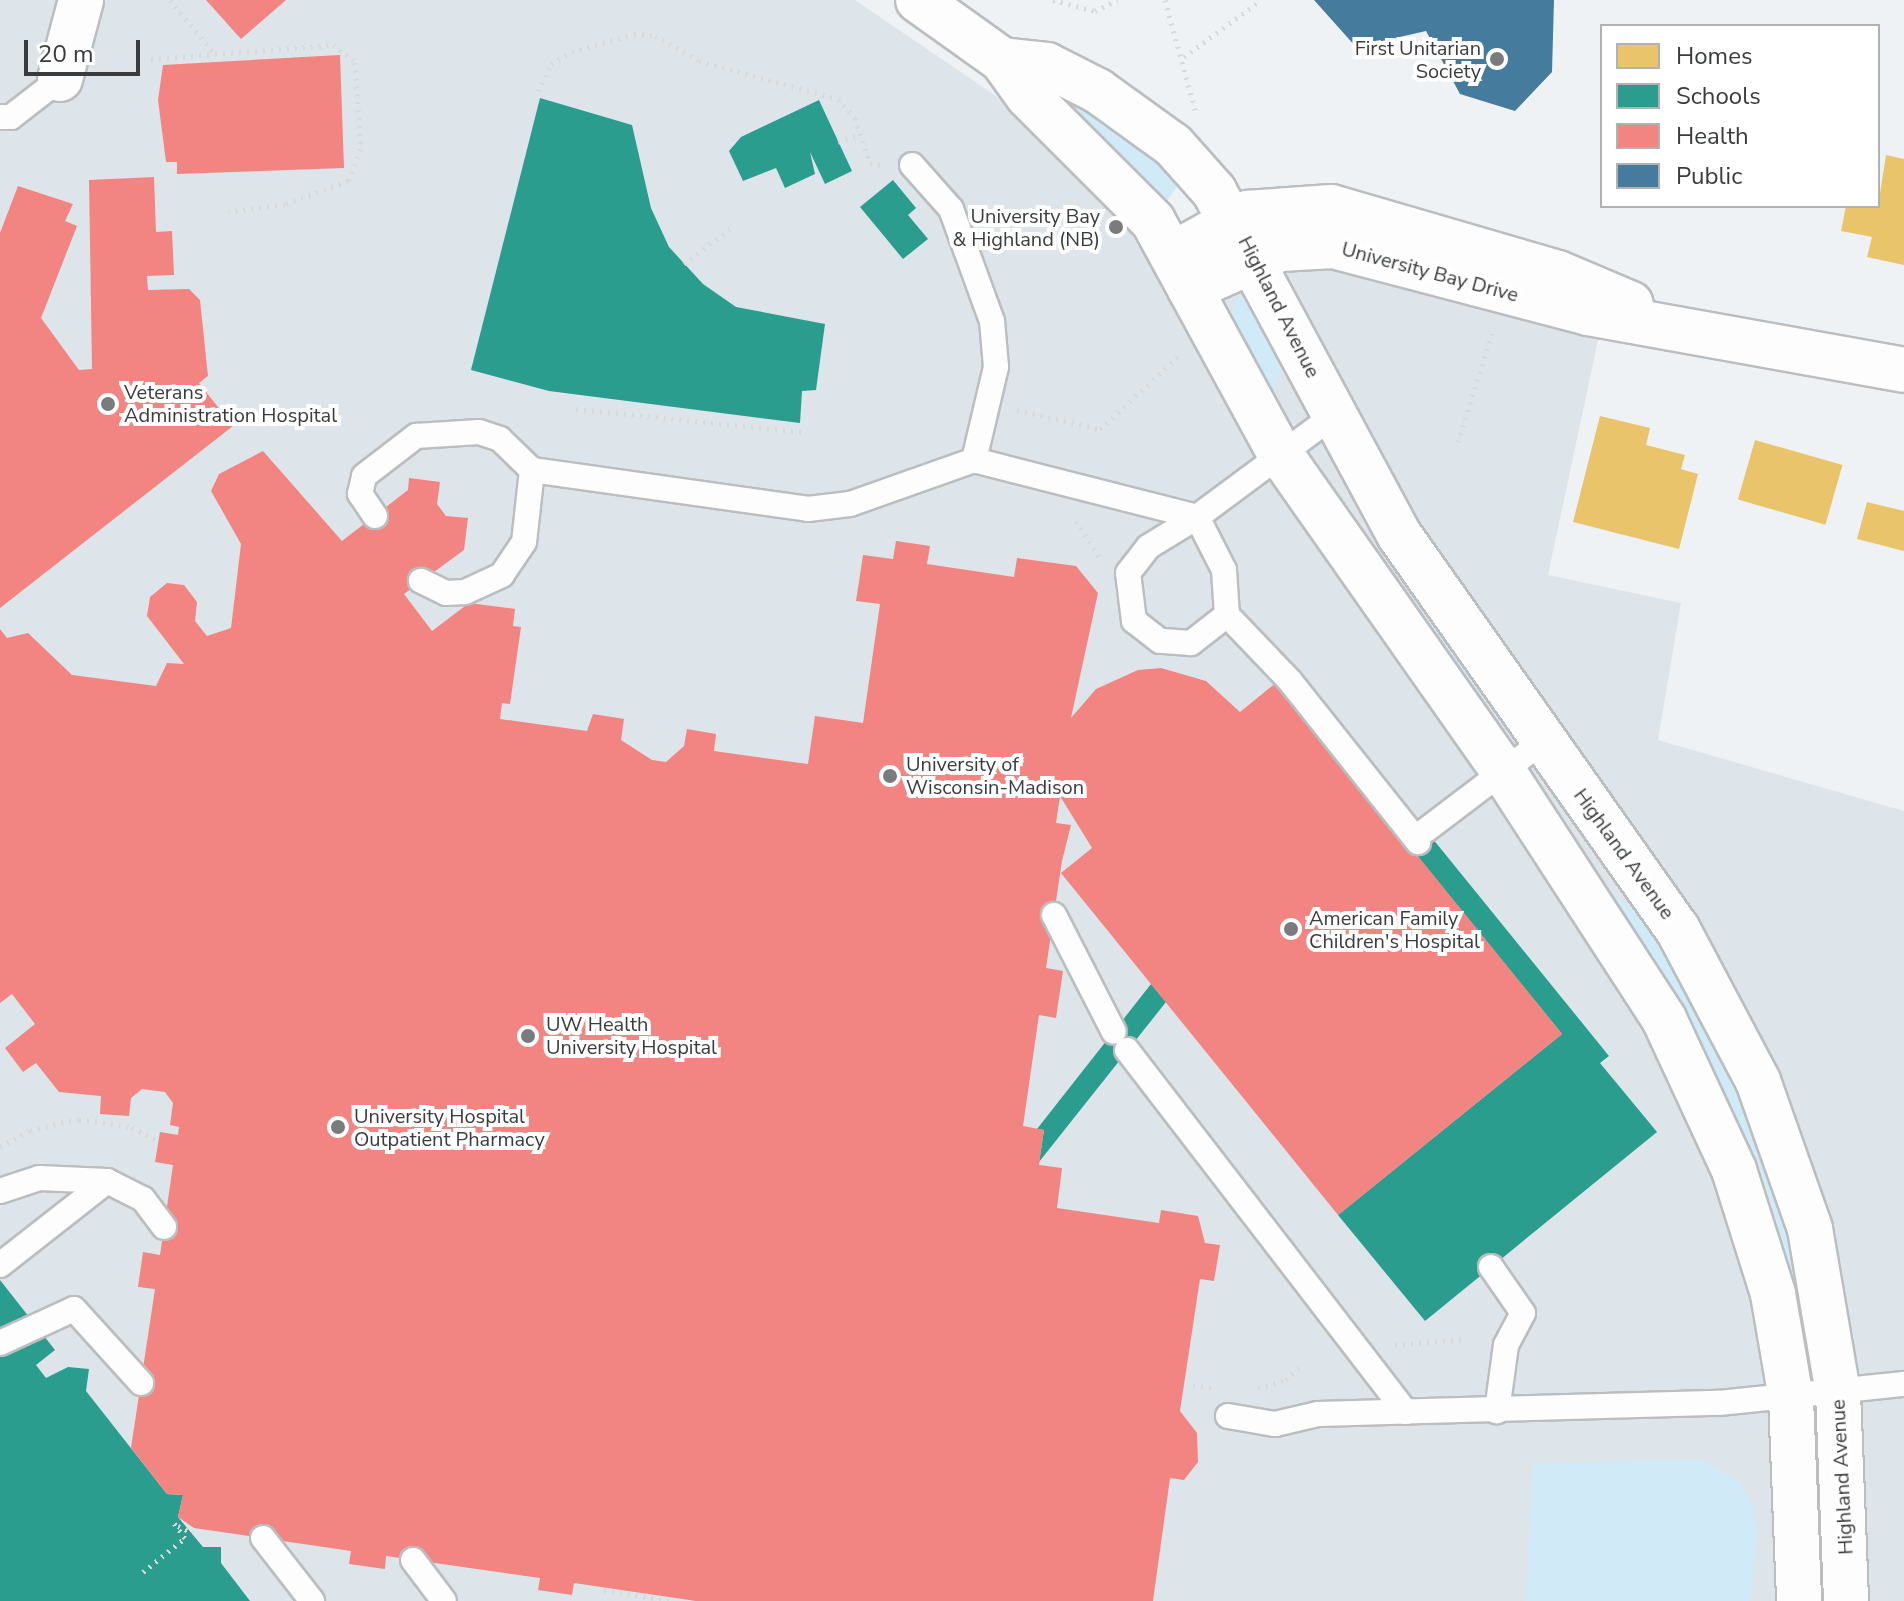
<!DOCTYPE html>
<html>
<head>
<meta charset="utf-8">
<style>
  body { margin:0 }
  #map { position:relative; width:1904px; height:1601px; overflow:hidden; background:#eff2f4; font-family:"Nunito Sans",sans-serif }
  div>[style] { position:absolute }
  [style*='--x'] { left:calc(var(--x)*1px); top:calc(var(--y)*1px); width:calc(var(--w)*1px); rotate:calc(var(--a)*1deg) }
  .built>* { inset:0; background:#dde5ea }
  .green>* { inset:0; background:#d1eaf8; transform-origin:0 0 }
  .homes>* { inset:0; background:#e9c46a; transform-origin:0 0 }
  .schools>* { inset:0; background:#2a9d8f }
  .health>* { inset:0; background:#f28482 }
  .public>* { inset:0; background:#457b9d }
  .path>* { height:5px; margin-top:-2.5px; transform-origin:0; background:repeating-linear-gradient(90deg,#d9d9da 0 2px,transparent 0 8px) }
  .roads { filter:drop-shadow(2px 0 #bbbdbf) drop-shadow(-2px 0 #bbbdbf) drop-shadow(0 2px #bbbdbf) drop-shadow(0 -2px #bbbdbf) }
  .lane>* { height:24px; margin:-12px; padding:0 12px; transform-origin:12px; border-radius:12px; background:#fdfdfd }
  .street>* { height:44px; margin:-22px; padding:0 22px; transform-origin:22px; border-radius:22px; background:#fdfdfd }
  .secondary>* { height:44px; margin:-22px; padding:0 22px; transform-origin:22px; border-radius:22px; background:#fdfdfd }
  .dots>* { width:22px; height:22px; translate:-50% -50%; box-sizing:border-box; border:4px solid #fff; border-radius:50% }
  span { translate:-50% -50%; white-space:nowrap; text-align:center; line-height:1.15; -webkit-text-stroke:8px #fff; paint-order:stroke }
  .poi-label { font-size:20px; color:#393b3c }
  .right { translate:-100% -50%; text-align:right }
  .left { translate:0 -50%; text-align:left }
  .street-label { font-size:20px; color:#393b3c }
  .legend { position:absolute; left:1600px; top:24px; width:280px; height:184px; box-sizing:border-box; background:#fff; border:2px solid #b0b1b1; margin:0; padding:10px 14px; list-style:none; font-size:24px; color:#393b3c }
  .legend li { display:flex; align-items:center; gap:16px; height:40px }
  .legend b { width:40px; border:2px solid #b0b1b1 }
  .scale { position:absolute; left:24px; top:40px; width:116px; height:36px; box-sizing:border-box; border:4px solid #393b3c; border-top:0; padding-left:10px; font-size:24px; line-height:28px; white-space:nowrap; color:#393b3c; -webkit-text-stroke:6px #fff; paint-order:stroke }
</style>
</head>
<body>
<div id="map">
  <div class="built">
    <div style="clip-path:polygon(0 0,855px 0,1034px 122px,1125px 224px,1178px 313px,1294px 259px,1600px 331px,1548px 575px,1681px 603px,1658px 740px,1904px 811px,1904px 1601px,0 1601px)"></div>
  </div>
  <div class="green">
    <div style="clip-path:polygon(1034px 81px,1115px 122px,1181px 181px,1166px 202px)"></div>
    <div style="clip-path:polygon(1244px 293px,1283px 363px,1271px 398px,1231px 328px,1234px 303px)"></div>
    <div style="clip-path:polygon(1393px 584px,1438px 623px,1493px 698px,1479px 708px)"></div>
    <div style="clip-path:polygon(1612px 893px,1656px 929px,1742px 1088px,1804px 1276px,1790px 1280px,1730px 1103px)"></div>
    <div style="clip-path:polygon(1702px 1460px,1740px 1482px,1751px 1503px,1757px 1534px,1750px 1601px,1526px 1601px,1533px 1464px)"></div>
    <div style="left:1824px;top:1520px;width:81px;height:9px;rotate:89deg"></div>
  </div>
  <div class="homes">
    <div style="clip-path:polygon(1886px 155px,1904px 159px,1904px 265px,1867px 257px,1872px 237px,1841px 231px,1846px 206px,1878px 206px)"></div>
    <div style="clip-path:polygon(1600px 416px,1650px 428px,1646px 445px,1685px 455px,1681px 469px,1698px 474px,1679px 549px,1573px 522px)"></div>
    <div style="left:1755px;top:440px;width:91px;height:62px;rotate:16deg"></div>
    <div style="clip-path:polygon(1867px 502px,1904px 511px,1904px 551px,1857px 539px)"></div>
  </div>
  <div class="schools">
    <div style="clip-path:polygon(540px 98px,632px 125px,651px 208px,669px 247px,703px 284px,736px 307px,825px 324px,816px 390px,802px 391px,800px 423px,549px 391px,471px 370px)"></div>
    <div style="clip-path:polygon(819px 100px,852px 171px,825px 184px,810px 152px,815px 174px,785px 188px,776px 168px,743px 181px,729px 151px,741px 137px)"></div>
    <div style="clip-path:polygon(893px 180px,916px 208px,908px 215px,928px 239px,903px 259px,860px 207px)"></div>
    <div style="clip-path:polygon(1411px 812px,1609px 1056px,1600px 1063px,1657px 1132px,1425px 1321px,1338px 1215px,1562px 1034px,1393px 826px)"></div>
    <div style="clip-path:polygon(1151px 984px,1166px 1002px,1039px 1162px,1044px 1130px,1037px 1129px)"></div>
    <div style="clip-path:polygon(0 1280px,55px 1350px,36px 1365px,46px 1378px,68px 1367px,89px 1369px,86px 1391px,167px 1494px,183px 1495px,178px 1517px,203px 1547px,221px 1547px,221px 1563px,250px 1601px,0 1601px)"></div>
  </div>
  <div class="health">
    <div style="clip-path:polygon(206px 0,286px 0,241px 39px)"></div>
    <div style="clip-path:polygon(340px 55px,344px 168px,177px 174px,177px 162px,166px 162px,158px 100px,163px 65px)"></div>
    <div style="clip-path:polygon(154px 177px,156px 232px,172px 231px,174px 275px,147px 276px,148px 290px,189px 289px,200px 300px,208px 376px,199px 383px,233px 426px,0 608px,0 233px,18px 186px,73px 204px,65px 221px,77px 226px,41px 318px,79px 370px,92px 369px,89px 180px)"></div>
    <div style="clip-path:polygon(263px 451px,342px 541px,408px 490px,409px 478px,440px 482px,437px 504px,446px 516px,468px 518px,464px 550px,404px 594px,432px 631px,469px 603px,515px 609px,513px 626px,521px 627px,510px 704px,502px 703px,500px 719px,587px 731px,593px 714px,624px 719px,621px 740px,652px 760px,666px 762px,684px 746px,687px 729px,716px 734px,714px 751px,808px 764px,815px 716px,863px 723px,880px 604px,856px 601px,863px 555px,893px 559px,896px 541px,930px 546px,927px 564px,1014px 577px,1017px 558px,1076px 566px,1098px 593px,1071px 718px,1096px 689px,1138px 670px,1161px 668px,1206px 681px,1240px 712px,1277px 682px,1562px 1034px,1338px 1215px,1061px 873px,1092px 848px,1060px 796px,1056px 823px,1071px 825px,1062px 861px,1046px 968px,1063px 971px,1056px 1018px,1039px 1015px,1023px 1126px,1044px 1130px,1039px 1165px,1062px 1168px,1057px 1208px,1159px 1223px,1161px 1210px,1198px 1216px,1205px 1243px,1220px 1245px,1214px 1281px,1200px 1279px,1180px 1411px,1197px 1433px,1198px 1462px,1184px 1480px,1170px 1478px,1153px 1601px,696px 1601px,574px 1583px,572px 1595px,538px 1590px,540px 1578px,386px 1556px,385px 1569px,349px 1564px,351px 1551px,194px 1528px,178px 1517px,183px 1495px,167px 1494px,131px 1448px,155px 1289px,138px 1287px,143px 1252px,160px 1255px,173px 1165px,155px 1162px,160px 1132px,178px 1135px,179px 1127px,170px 1125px,173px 1103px,165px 1092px,142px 1089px,131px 1098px,129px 1116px,100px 1114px,101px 1096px,59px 1092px,36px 1063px,23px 1072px,5px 1048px,35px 1024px,12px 994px,0 1003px,0 629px,7px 638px,28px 633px,72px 675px,156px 686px,167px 663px,184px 664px,147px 616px,150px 597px,167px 583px,184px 585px,197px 602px,195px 621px,207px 636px,231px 628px,241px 544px,211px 491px,219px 474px)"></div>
  </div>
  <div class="public">
    <div style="clip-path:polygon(1314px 0,1554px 0,1552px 72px,1515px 111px,1460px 94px,1426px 31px,1356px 47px)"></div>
  </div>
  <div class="path">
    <div style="--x:170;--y:0;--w:67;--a:50.4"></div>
    <div style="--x:1053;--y:0;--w:43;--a:14.7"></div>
    <div style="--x:1095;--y:11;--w:25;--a:-26"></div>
    <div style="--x:1165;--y:0;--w:114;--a:74.7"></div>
    <div style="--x:1184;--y:57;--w:96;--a:-36.5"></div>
    <div style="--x:151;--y:59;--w:183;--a:-4.4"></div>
    <div style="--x:333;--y:45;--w:28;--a:38"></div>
    <div style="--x:355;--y:62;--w:87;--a:86.1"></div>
    <div style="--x:361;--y:149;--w:35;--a:112"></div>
    <div style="--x:348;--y:181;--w:67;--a:159.9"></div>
    <div style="--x:285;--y:204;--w:57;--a:171.9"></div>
    <div style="--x:538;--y:91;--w:30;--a:-64"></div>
    <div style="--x:551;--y:64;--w:24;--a:-30"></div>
    <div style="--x:572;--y:52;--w:65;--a:-16.2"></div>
    <div style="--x:634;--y:34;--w:21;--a:5"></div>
    <div style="--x:655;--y:36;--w:51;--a:29.6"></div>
    <div style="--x:699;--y:61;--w:144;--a:15.3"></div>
    <div style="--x:838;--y:99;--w:25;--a:48"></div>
    <div style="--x:855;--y:118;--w:47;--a:71.6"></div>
    <div style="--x:870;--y:163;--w:13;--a:13"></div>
    <div style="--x:838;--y:142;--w:21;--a:-19"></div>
    <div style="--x:684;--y:264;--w:61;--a:-37.6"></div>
    <div style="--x:576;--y:409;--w:229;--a:5.8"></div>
    <div style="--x:1017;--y:410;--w:85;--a:12.9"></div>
    <div style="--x:1100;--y:429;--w:109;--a:-42.8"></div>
    <div style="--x:1458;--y:442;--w:120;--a:-72.5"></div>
    <div style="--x:1076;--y:521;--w:46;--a:57.3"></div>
    <div style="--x:0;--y:1147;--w:34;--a:-30"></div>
    <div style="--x:30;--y:1130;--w:50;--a:-12.7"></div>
    <div style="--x:79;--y:1119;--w:54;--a:8.6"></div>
    <div style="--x:132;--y:1127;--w:30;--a:28"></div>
    <div style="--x:1395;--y:1345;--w:71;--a:-4.8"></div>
    <div style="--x:1193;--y:1385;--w:20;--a:9"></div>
    <div style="--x:1258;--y:1388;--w:29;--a:-16"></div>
    <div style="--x:1286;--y:1380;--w:18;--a:-43"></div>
    <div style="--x:178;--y:1526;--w:14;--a:25"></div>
    <div style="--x:143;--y:1572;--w:54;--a:-39"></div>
    <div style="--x:185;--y:1538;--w:19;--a:-126"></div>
    <div style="--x:604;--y:1590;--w:68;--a:9.3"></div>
  </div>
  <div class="roads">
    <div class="lane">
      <div style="--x:0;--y:117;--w:11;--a:0"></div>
      <div style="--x:11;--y:117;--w:62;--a:-37.8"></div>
      <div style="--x:912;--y:165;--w:59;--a:48.4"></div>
      <div style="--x:951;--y:209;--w:119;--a:69.9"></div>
      <div style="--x:992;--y:321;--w:46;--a:85"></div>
      <div style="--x:996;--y:367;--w:96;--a:103.3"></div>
      <div style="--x:532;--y:470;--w:279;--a:8"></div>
      <div style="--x:808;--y:509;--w:42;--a:-6.8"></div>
      <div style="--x:850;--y:504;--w:132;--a:-19.5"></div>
      <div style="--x:974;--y:460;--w:230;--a:14.3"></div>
      <div style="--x:1197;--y:517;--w:169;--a:-36.6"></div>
      <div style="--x:375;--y:516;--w:27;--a:-124"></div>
      <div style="--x:360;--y:494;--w:18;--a:-77"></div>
      <div style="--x:364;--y:476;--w:66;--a:-37.6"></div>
      <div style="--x:416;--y:436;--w:63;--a:-3.6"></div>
      <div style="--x:479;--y:432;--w:22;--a:18"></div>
      <div style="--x:500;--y:439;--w:45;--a:44.1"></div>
      <div style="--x:532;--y:470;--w:72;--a:96.3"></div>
      <div style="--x:524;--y:542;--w:40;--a:124"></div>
      <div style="--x:502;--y:575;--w:41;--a:155.3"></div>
      <div style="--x:465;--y:592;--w:19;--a:177"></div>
      <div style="--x:446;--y:593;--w:28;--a:-154"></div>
      <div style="--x:1227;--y:615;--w:46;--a:142.1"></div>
      <div style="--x:1191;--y:643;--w:31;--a:-176"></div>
      <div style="--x:1160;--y:641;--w:33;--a:-142"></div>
      <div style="--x:1134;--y:621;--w:48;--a:-97.1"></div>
      <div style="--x:1128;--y:573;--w:33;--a:-52"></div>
      <div style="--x:1148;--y:547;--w:57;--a:-31.5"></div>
      <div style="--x:1197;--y:517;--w:59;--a:63"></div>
      <div style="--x:1224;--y:570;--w:45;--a:86.2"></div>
      <div style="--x:1227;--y:615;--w:91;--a:46.3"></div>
      <div style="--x:1290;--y:681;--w:206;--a:51.5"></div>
      <div style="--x:1426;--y:830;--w:146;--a:-37.2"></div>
      <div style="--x:1054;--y:915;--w:131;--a:62.9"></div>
      <div style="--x:1127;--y:1050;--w:457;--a:52.4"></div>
      <div style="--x:0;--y:1191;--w:41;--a:-18.4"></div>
      <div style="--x:39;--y:1178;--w:68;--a:2.5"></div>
      <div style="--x:107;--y:1181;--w:40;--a:26.6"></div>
      <div style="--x:143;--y:1199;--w:35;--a:53"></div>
      <div style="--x:0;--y:1265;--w:136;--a:-38.1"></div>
      <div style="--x:1491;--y:1267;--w:56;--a:55.2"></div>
      <div style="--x:1523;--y:1313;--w:36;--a:118"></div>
      <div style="--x:1506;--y:1345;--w:67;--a:97.8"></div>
      <div style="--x:0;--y:1343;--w:81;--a:-24.7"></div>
      <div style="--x:74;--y:1309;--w:100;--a:47.8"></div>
      <div style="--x:1228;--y:1416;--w:48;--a:9.7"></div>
      <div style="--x:1275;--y:1424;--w:44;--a:-13.1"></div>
      <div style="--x:1318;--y:1414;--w:401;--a:-1.6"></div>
      <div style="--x:1719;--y:1403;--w:186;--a:-5.9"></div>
      <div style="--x:263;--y:1538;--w:80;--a:52.1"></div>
      <div style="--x:413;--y:1560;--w:51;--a:52.9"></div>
    </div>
    <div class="street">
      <div style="--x:60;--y:79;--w:82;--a:-75.1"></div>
    </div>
    <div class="secondary">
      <div style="--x:918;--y:0;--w:103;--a:35.5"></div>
      <div style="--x:1002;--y:60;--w:44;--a:54.2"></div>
      <div style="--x:1028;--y:96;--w:177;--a:45"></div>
      <div style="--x:1153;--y:221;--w:263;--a:61.4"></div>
      <div style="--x:1279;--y:452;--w:390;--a:54.9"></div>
      <div style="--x:1503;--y:771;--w:296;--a:57"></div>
      <div style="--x:1664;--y:1019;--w:166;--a:65.1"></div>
      <div style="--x:1734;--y:1170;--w:130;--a:72.5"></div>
      <div style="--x:1773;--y:1294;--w:106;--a:80.2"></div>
      <div style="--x:1791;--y:1398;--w:203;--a:87.7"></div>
      <div style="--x:1002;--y:60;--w:45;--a:6.3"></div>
      <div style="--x:1047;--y:65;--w:57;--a:27"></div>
      <div style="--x:1098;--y:91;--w:92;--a:35.8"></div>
      <div style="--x:1173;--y:145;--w:62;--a:48.3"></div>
      <div style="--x:1214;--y:191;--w:392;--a:61.7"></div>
      <div style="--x:1400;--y:536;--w:482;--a:54.8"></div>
      <div style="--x:1678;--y:930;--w:171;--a:62.1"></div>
      <div style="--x:1758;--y:1081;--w:157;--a:70.6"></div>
      <div style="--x:1810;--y:1229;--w:165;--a:80.3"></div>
      <div style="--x:1838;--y:1392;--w:209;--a:87.8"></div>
      <div style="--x:1173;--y:254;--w:85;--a:-29"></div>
      <div style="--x:1247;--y:213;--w:84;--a:-4.1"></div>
      <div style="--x:1331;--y:207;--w:236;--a:16.2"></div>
      <div style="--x:1558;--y:273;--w:79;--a:23"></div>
      <div style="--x:1190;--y:289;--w:98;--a:-24"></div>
      <div style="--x:1280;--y:249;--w:53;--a:-3.2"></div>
      <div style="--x:1333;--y:246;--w:264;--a:14.7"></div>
      <div style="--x:1588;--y:313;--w:321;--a:10.2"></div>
    </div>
  </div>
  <div class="dots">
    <div style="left:1497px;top:59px;background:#797b7c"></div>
    <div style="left:1116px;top:227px;background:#797b7c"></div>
    <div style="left:108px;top:404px;background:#797b7c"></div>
    <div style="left:890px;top:776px;background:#797b7c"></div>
    <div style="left:1291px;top:929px;background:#797b7c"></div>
    <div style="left:528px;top:1036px;background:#797b7c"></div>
    <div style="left:338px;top:1127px;background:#797b7c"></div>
  </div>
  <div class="poi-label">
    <span class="right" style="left:1481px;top:60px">First Unitarian<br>Society</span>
    <span class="right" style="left:1100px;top:228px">University Bay<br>&amp; Highland (NB)</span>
    <span class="left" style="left:124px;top:404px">Veterans<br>Administration Hospital</span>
    <span class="left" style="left:906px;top:776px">University of<br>Wisconsin-Madison</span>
    <span class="left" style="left:1309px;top:930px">American Family<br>Children's Hospital</span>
    <span class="left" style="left:546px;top:1036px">UW Health<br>University Hospital</span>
    <span class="left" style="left:354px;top:1128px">University Hospital<br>Outpatient Pharmacy</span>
  </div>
  <div class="street-label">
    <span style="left:1430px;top:272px;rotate:15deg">University Bay Drive</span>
    <span style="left:1279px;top:307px;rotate:63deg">Highland Avenue</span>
    <span style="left:1624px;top:854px;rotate:54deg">Highland Avenue</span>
    <span style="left:1842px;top:1477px;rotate:-93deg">Highland Avenue</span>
  </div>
  <ul class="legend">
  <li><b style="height:22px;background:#e9c46a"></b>Homes</li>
  <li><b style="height:22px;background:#2a9d8f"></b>Schools</li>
  <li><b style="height:22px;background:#f28482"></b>Health</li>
  <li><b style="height:22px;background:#457b9d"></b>Public</li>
  </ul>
  <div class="scale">20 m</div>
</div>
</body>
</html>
